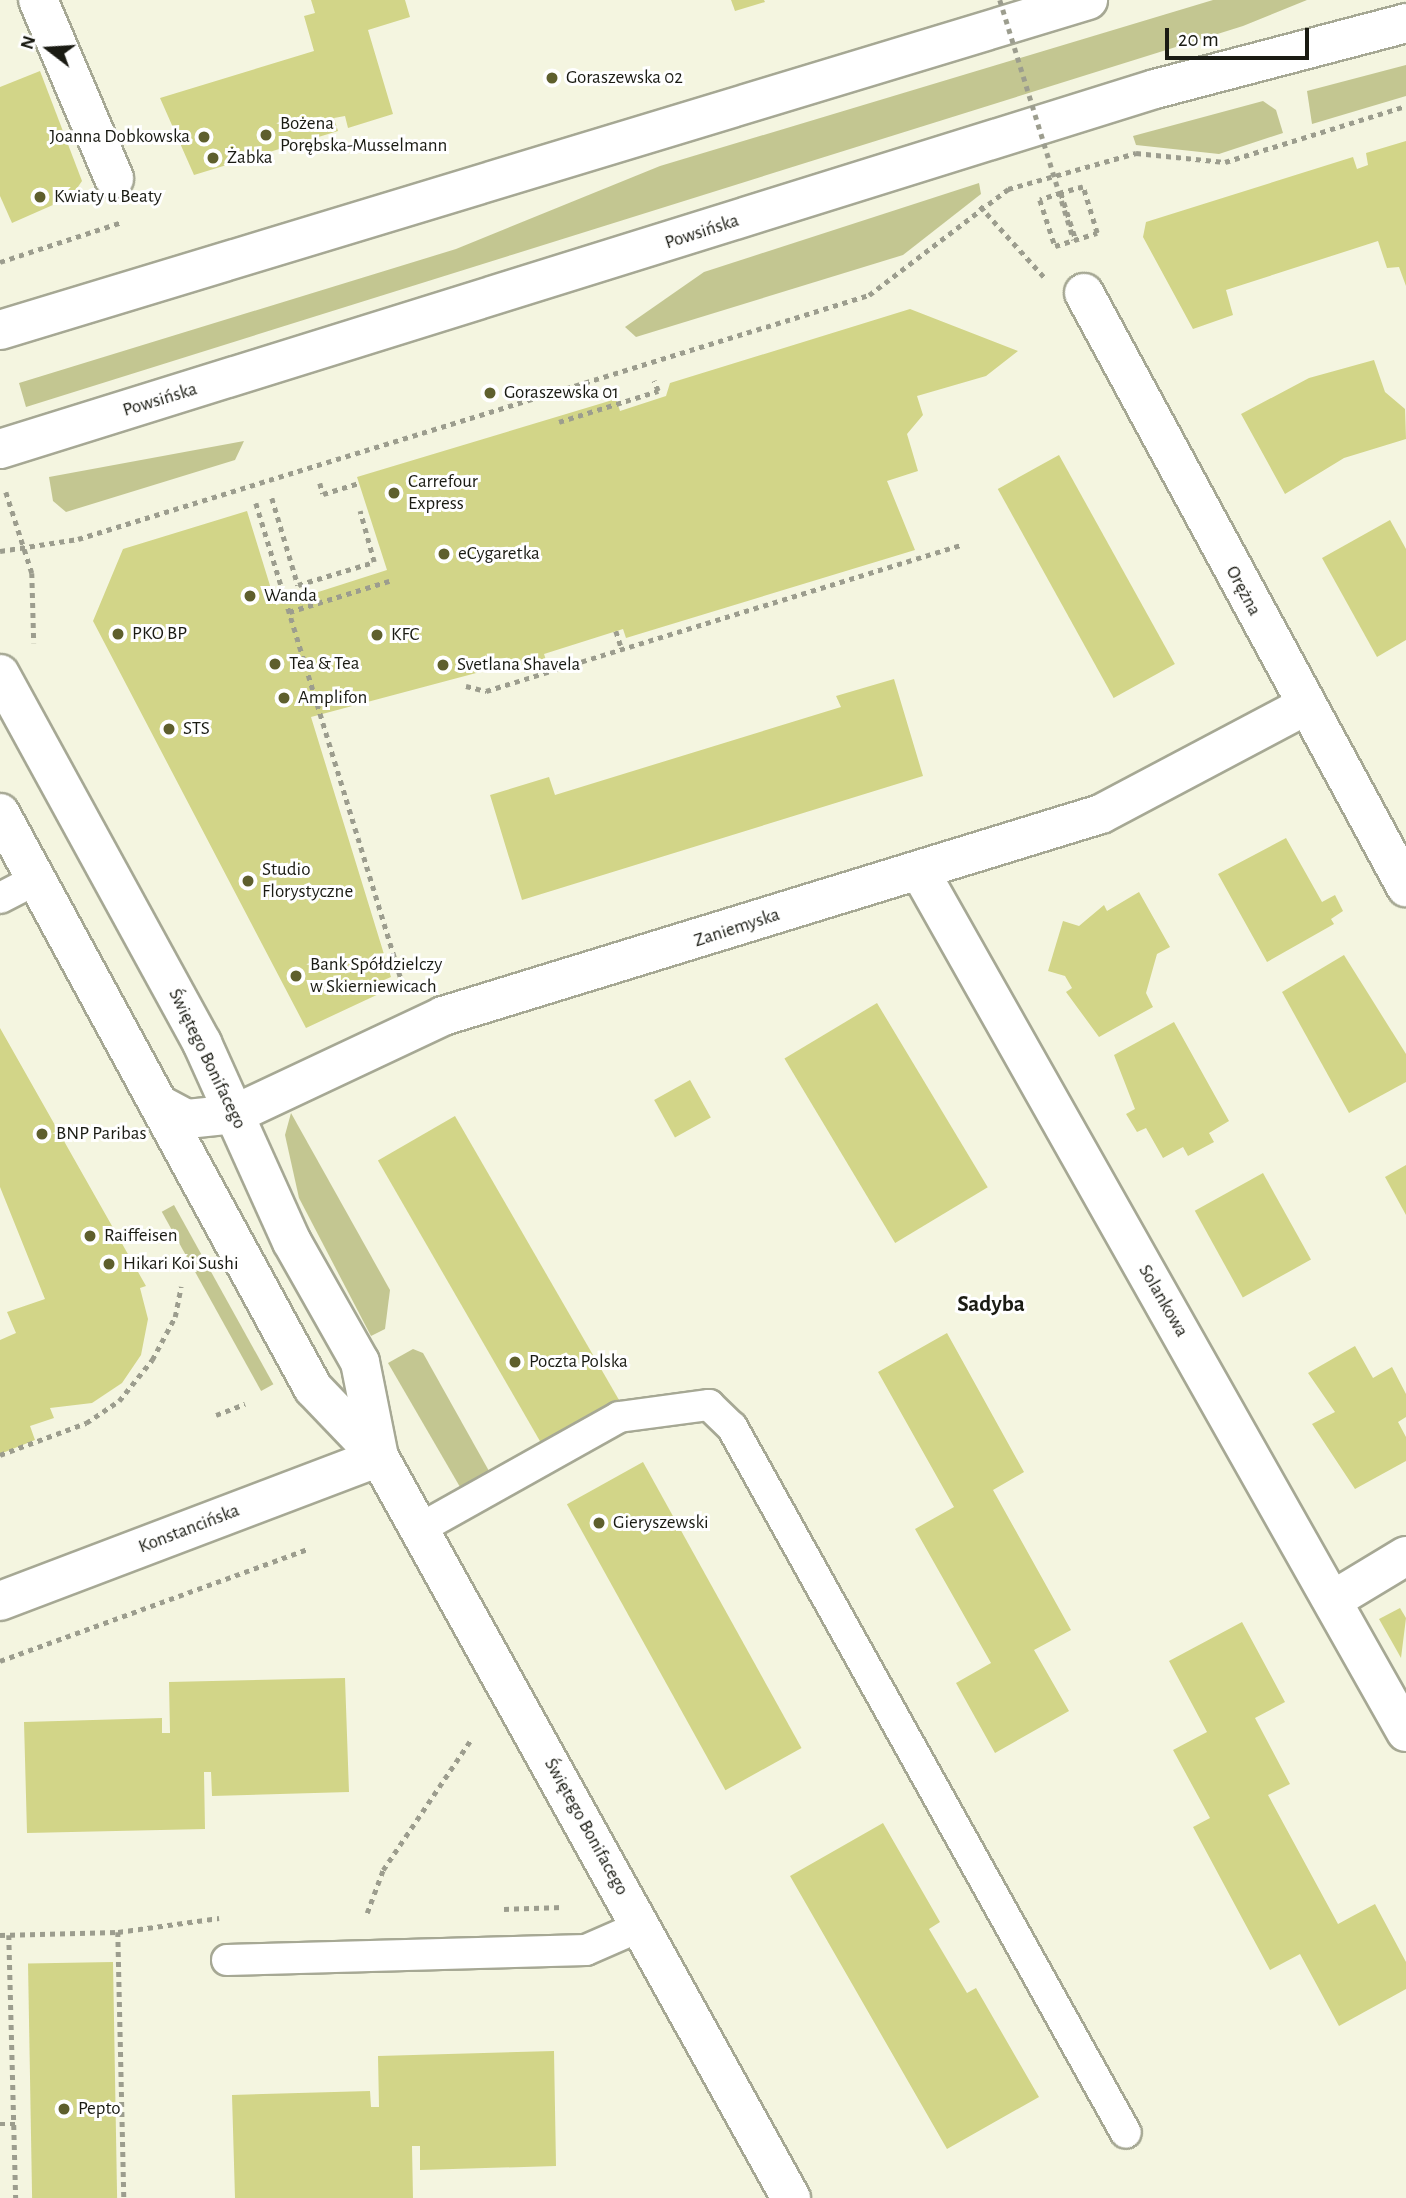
<!DOCTYPE html>
<html>
<head>
<meta charset="utf-8">
<style>
  body { margin:0 }
  #map { position:relative; width:1406px; height:2198px; overflow:hidden; background:#f4f5e0; font-family:"Alegreya Sans",sans-serif }
  div>[style] { position:absolute }
  [style*='--x'] { left:calc(var(--x)*1px); top:calc(var(--y)*1px); width:calc(var(--w)*1px); rotate:calc(var(--a)*1deg) }
  .green>* { inset:0; background:#c3c691; transform-origin:0 0 }
  .building>* { inset:0; background:#d2d588; transform-origin:0 0 }
  .path>* { height:4.5px; margin-top:-2.25px; transform-origin:0; background:repeating-linear-gradient(90deg,#9c9d8e 0 5px,transparent 0 10px) }
  .roads { filter:drop-shadow(2px 0 #a6a894) drop-shadow(-2px 0 #a6a894) drop-shadow(0 2px #a6a894) drop-shadow(0 -2px #a6a894) }
  .service>* { height:30px; margin:-15px; padding:0 15px; transform-origin:15px; border-radius:15px; background:#fff }
  .minor>* { height:38px; margin:-19px; padding:0 19px; transform-origin:19px; border-radius:19px; background:#fff }
  .tertiary>* { height:38px; margin:-19px; padding:0 19px; transform-origin:19px; border-radius:19px; background:#fff }
  .secondary>* { height:38px; margin:-19px; padding:0 19px; transform-origin:19px; border-radius:19px; background:#fff }
  .path-bridge>* { height:4.5px; margin-top:-2.25px; transform-origin:0; background:repeating-linear-gradient(90deg,#9c9d8e 0 5px,transparent 0 10px) }
  .dots>* { width:19px; height:19px; translate:-50% -50%; box-sizing:border-box; border:4px solid #fff; border-radius:50% }
  span { translate:-50% -50%; white-space:nowrap; text-align:center; line-height:1.15; -webkit-text-stroke:6px #fff; paint-order:stroke }
  .poi-label { font-size:19px; color:#1a1b13 }
  .left { translate:0 -50%; text-align:left }
  .right { translate:-100% -50%; text-align:right }
  .street-label { font-size:19px; color:#1a1b13 }
  .quarter-label { font-size:23px; color:#1a1b13; font-weight:700 }
  .north { position:absolute; left:14px; top:14px; width:70px; height:70px; -webkit-text-stroke:5px #fff; paint-order:stroke; rotate:287deg; font-size:19px; font-weight:700; line-height:28px; text-align:center; color:#1a1b13 }
  .north::after { content:''; display:block; margin:auto; width:24px; height:32px; background:#1a1b13; clip-path:polygon(50% 0,100% 100%,50% 72%,0 100%) }
  .scale { position:absolute; left:1165px; top:28px; width:144px; height:32px; box-sizing:border-box; border:4px solid #1a1b13; border-top:0; padding-left:9px; font-size:21px; line-height:24px; white-space:nowrap; color:#1a1b13; -webkit-text-stroke:5px #fff; paint-order:stroke }
</style>
</head>
<body>
<div id="map">
  <div class="green">
    <div style="clip-path:polygon(1213px 0,1307px 0,1243px 26px,26px 407px,19px 383px,456px 249px,660px 166px)"></div>
    <div style="clip-path:polygon(1406px 65px,1406px 96px,1312px 124px,1307px 91px)"></div>
    <div style="clip-path:polygon(1263px 101px,1276px 110px,1283px 133px,1219px 154px,1136px 145px,1133px 136px)"></div>
    <div style="clip-path:polygon(979px 183px,981px 194px,903px 255px,636px 337px,625px 327px,704px 272px)"></div>
    <div style="clip-path:polygon(244px 441px,235px 460px,66px 512px,53px 501px,49px 477px)"></div>
    <div style="clip-path:polygon(291px 1113px,390px 1290px,385px 1329px,371px 1336px,299px 1198px,285px 1135px)"></div>
    <div style="left:174px;top:1205px;width:205px;height:14px;rotate:61deg"></div>
    <div style="clip-path:polygon(413px 1349px,423px 1353px,489px 1471px,460px 1487px,388px 1363px)"></div>
  </div>
  <div class="building">
    <div style="clip-path:polygon(311px 0,405px 0,410px 17px,368px 30px,393px 114px,348px 128px,345px 116px,334px 118px,338px 131px,194px 175px,160px 98px,314px 51px,304px 16px,315px 13px)"></div>
    <div style="clip-path:polygon(731px 0,764px 0,765px 2px,735px 11px)"></div>
    <div style="clip-path:polygon(40px 71px,82px 181px,71px 197px,12px 223px,0 196px,0 87px)"></div>
    <div style="clip-path:polygon(1406px 141px,1406px 286px,1399px 267px,1387px 268px,1378px 241px,1226px 290px,1233px 315px,1193px 329px,1143px 237px,1146px 222px,1353px 157px,1357px 169px,1368px 165px,1366px 153px)"></div>
    <div style="clip-path:polygon(910px 309px,1018px 351px,986px 376px,917px 396px,923px 415px,907px 434px,918px 471px,887px 481px,915px 550px,626px 638px,623px 629px,544px 654px,548px 666px,524px 673px,521px 661px,311px 717px,391px 977px,377px 983px,383px 992px,306px 1028px,93px 621px,123px 549px,247px 511px,276px 605px,287px 602px,387px 570px,357px 477px,616px 399px,620px 411px,666px 396px,670px 383px)"></div>
    <div style="clip-path:polygon(1374px 360px,1385px 392px,1405px 409px,1406px 439px,1344px 458px,1285px 494px,1241px 414px,1309px 378px)"></div>
    <div style="left:1059px;top:455px;width:239px;height:70px;rotate:61deg"></div>
    <div style="clip-path:polygon(1390px 520px,1406px 549px,1406px 640px,1377px 657px,1322px 558px)"></div>
    <div style="clip-path:polygon(894px 679px,923px 776px,522px 900px,490px 795px,549px 777px,555px 795px,841px 707px,836px 696px)"></div>
    <div style="clip-path:polygon(1286px 838px,1322px 902px,1335px 895px,1343px 911px,1331px 919px,1334px 924px,1267px 962px,1218px 874px)"></div>
    <div style="clip-path:polygon(1139px 892px,1170px 947px,1157px 954px,1146px 993px,1153px 1007px,1099px 1037px,1066px 992px,1072px 988px,1065px 976px,1048px 971px,1063px 921px,1079px 926px,1104px 905px,1107px 911px)"></div>
    <div style="clip-path:polygon(1344px 955px,1406px 1054px,1406px 1082px,1349px 1113px,1282px 992px)"></div>
    <div style="left:877px;top:1003px;width:215px;height:108px;rotate:59deg"></div>
    <div style="clip-path:polygon(1174px 1022px,1229px 1121px,1209px 1133px,1214px 1142px,1188px 1156px,1183px 1147px,1163px 1158px,1146px 1128px,1137px 1132px,1126px 1114px,1135px 1109px,1114px 1055px)"></div>
    <div style="clip-path:polygon(0 1028px,146px 1286px,140px 1288px,148px 1319px,141px 1355px,122px 1383px,92px 1403px,50px 1408px,54px 1418px,30px 1426px,35px 1440px,0 1454px,0 1340px,16px 1333px,7px 1312px,45px 1299px,0 1187px)"></div>
    <div style="left:690px;top:1080px;width:43px;height:41px;rotate:61deg"></div>
    <div style="left:455px;top:1116px;width:328px;height:89px;rotate:60deg"></div>
    <div style="clip-path:polygon(1406px 1165px,1406px 1215px,1385px 1177px)"></div>
    <div style="left:1263px;top:1173px;width:99px;height:78px;rotate:61deg"></div>
    <div style="clip-path:polygon(947px 1333px,1024px 1472px,993px 1490px,1071px 1630px,1034px 1650px,1069px 1711px,995px 1753px,956px 1683px,991px 1663px,915px 1529px,954px 1507px,878px 1372px)"></div>
    <div style="clip-path:polygon(1355px 1346px,1373px 1378px,1392px 1367px,1406px 1394px,1406px 1417px,1398px 1422px,1406px 1437px,1406px 1461px,1355px 1489px,1312px 1424px,1335px 1412px,1308px 1373px)"></div>
    <div style="left:643px;top:1462px;width:327px;height:87px;rotate:61deg"></div>
    <div style="clip-path:polygon(1400px 1608px,1406px 1618px,1401px 1658px,1379px 1619px)"></div>
    <div style="clip-path:polygon(1242px 1622px,1285px 1702px,1255px 1718px,1290px 1784px,1268px 1795px,1338px 1924px,1375px 1904px,1406px 1962px,1406px 1989px,1339px 2026px,1300px 1954px,1270px 1970px,1193px 1827px,1210px 1818px,1173px 1750px,1207px 1732px,1169px 1661px)"></div>
    <div style="clip-path:polygon(345px 1678px,349px 1792px,212px 1796px,211px 1772px,204px 1772px,205px 1829px,27px 1833px,24px 1722px,162px 1718px,162px 1733px,170px 1733px,169px 1682px)"></div>
    <div style="clip-path:polygon(883px 1823px,940px 1922px,929px 1929px,967px 1993px,976px 1988px,1039px 2097px,947px 2149px,790px 1876px)"></div>
    <div style="left:113px;top:1962px;width:236px;height:85px;rotate:89deg"></div>
    <div style="clip-path:polygon(554px 2051px,556px 2166px,420px 2170px,420px 2146px,412px 2146px,413px 2198px,235px 2198px,232px 2095px,370px 2091px,371px 2107px,379px 2107px,378px 2056px)"></div>
  </div>
  <div class="path">
    <div style="--x:1061;--y:193;--w:22;--a:162"></div>
    <div style="--x:1040;--y:200;--w:48;--a:71.9"></div>
    <div style="--x:1055;--y:246;--w:44;--a:-17.2"></div>
    <div style="--x:1097;--y:233;--w:48;--a:-106.9"></div>
    <div style="--x:1083;--y:187;--w:23;--a:165"></div>
    <div style="--x:1061;--y:193;--w:46;--a:72.3"></div>
    <div style="--x:980;--y:206;--w:97;--a:47.9"></div>
    <div style="--x:0;--y:262;--w:128;--a:-18.2"></div>
    <div style="--x:559;--y:422;--w:104;--a:-17.4"></div>
    <div style="--x:658;--y:391;--w:11;--a:-112"></div>
    <div style="--x:320;--y:483;--w:11;--a:75"></div>
    <div style="--x:323;--y:494;--w:38;--a:-17"></div>
    <div style="--x:6;--y:492;--w:85;--a:72.2"></div>
    <div style="--x:32;--y:573;--w:70;--a:88.4"></div>
    <div style="--x:272;--y:498;--w:91;--a:73.4"></div>
    <div style="--x:298;--y:585;--w:79;--a:-16.8"></div>
    <div style="--x:374;--y:562;--w:53;--a:-105.4"></div>
    <div style="--x:256;--y:503;--w:504;--a:73.04"></div>
    <div style="--x:0;--y:551;--w:79;--a:-8.7"></div>
    <div style="--x:78;--y:539;--w:828;--a:-17.14"></div>
    <div style="--x:869;--y:295;--w:175;--a:-37.3"></div>
    <div style="--x:1008;--y:189;--w:133;--a:-15.7"></div>
    <div style="--x:1136;--y:153;--w:89;--a:5.8"></div>
    <div style="--x:1225;--y:162;--w:189;--a:-17.2"></div>
    <div style="--x:289;--y:612;--w:105;--a:-17.2"></div>
    <div style="--x:616;--y:631;--w:19;--a:72"></div>
    <div style="--x:466;--y:686;--w:21;--a:14"></div>
    <div style="--x:486;--y:691;--w:497;--a:-17.1"></div>
    <div style="--x:216;--y:1415;--w:31;--a:-21"></div>
    <div style="--x:0;--y:1455;--w:92;--a:-20.4"></div>
    <div style="--x:86;--y:1423;--w:40;--a:-34"></div>
    <div style="--x:119;--y:1401;--w:53;--a:-51.2"></div>
    <div style="--x:152;--y:1360;--w:49;--a:-61.9"></div>
    <div style="--x:175;--y:1317;--w:31;--a:-79"></div>
    <div style="--x:0;--y:1661;--w:327;--a:-20"></div>
    <div style="--x:504;--y:1909;--w:59;--a:-1.9"></div>
    <div style="--x:367;--y:1913;--w:46;--a:-69.6"></div>
    <div style="--x:383;--y:1870;--w:159;--a:-56"></div>
    <div style="--x:118;--y:1932;--w:266;--a:88.7"></div>
    <div style="--x:0;--y:1935;--w:118;--a:-1.5"></div>
    <div style="--x:118;--y:1932;--w:102;--a:-7.9"></div>
    <div style="--x:9;--y:1935;--w:263;--a:88.5"></div>
    <div style="--x:0;--y:2124;--w:16;--a:0"></div>
  </div>
  <div class="roads">
    <div class="service">
      <div style="--x:0;--y:898;--w:42;--a:-27.2"></div>
      <div style="--x:419;--y:1529;--w:229;--a:-29.2"></div>
      <div style="--x:619;--y:1417;--w:91;--a:-7.6"></div>
      <div style="--x:709;--y:1405;--w:32;--a:44"></div>
      <div style="--x:732;--y:1427;--w:808;--a:60.84"></div>
      <div style="--x:227;--y:1960;--w:359;--a:-1.6"></div>
      <div style="--x:586;--y:1950;--w:60;--a:-23.6"></div>
    </div>
    <div class="minor">
      <div style="--x:38;--y:0;--w:194;--a:66.9"></div>
      <div style="--x:1084;--y:293;--w:676;--a:61.54"></div>
      <div style="--x:919;--y:870;--w:990;--a:60.54"></div>
      <div style="--x:164;--y:1107;--w:26;--a:28"></div>
      <div style="--x:187;--y:1119;--w:48;--a:-5.9"></div>
      <div style="--x:235;--y:1114;--w:230;--a:-25.2"></div>
      <div style="--x:443;--y:1016;--w:688;--a:-17.07"></div>
      <div style="--x:1101;--y:814;--w:231;--a:-27.9"></div>
      <div style="--x:1333;--y:1600;--w:85;--a:-31.1"></div>
      <div style="--x:0;--y:1601;--w:405;--a:-20.8"></div>
    </div>
    <div class="tertiary">
      <div style="--x:0;--y:674;--w:421;--a:61.3"></div>
      <div style="--x:202;--y:1043;--w:218;--a:65.7"></div>
      <div style="--x:292;--y:1242;--w:138;--a:60.5"></div>
      <div style="--x:360;--y:1362;--w:97;--a:78.7"></div>
      <div style="--x:0;--y:813;--w:655;--a:61.44"></div>
      <div style="--x:313;--y:1388;--w:95;--a:46.3"></div>
      <div style="--x:379;--y:1457;--w:848;--a:60.93"></div>
    </div>
    <div class="secondary">
      <div style="--x:0;--y:330;--w:1137;--a:-16.87"></div>
      <div style="--x:0;--y:449;--w:1210;--a:-17.31"></div>
      <div style="--x:1155;--y:89;--w:260;--a:-14.7"></div>
    </div>
  </div>
  <div class="path-bridge">
    <div style="--x:1000;--y:0;--w:251;--a:72.9"></div>
  </div>
  <div class="dots">
    <div style="left:552px;top:78px;background:#5e5f2d"></div>
    <div style="left:266px;top:135px;background:#5e5f2d"></div>
    <div style="left:204px;top:137px;background:#5e5f2d"></div>
    <div style="left:213px;top:158px;background:#5e5f2d"></div>
    <div style="left:40px;top:197px;background:#5e5f2d"></div>
    <div style="left:490px;top:393px;background:#5e5f2d"></div>
    <div style="left:394px;top:493px;background:#5e5f2d"></div>
    <div style="left:444px;top:554px;background:#5e5f2d"></div>
    <div style="left:250px;top:596px;background:#5e5f2d"></div>
    <div style="left:118px;top:634px;background:#5e5f2d"></div>
    <div style="left:377px;top:635px;background:#5e5f2d"></div>
    <div style="left:275px;top:664px;background:#5e5f2d"></div>
    <div style="left:443px;top:665px;background:#5e5f2d"></div>
    <div style="left:284px;top:698px;background:#5e5f2d"></div>
    <div style="left:169px;top:729px;background:#5e5f2d"></div>
    <div style="left:248px;top:881px;background:#5e5f2d"></div>
    <div style="left:296px;top:976px;background:#5e5f2d"></div>
    <div style="left:42px;top:1134px;background:#5e5f2d"></div>
    <div style="left:90px;top:1236px;background:#5e5f2d"></div>
    <div style="left:109px;top:1264px;background:#5e5f2d"></div>
    <div style="left:515px;top:1362px;background:#5e5f2d"></div>
    <div style="left:599px;top:1523px;background:#5e5f2d"></div>
    <div style="left:64px;top:2109px;background:#5e5f2d"></div>
  </div>
  <div class="poi-label">
    <span class="left" style="left:566px;top:78px">Goraszewska 02</span>
    <span class="left" style="left:280px;top:135px">Bożena<br>Porębska-Musselmann</span>
    <span class="right" style="left:190px;top:137px">Joanna Dobkowska</span>
    <span class="left" style="left:227px;top:158px">Żabka</span>
    <span class="left" style="left:54px;top:197px">Kwiaty u Beaty</span>
    <span class="left" style="left:504px;top:393px">Goraszewska 01</span>
    <span class="left" style="left:408px;top:493px">Carrefour<br>Express</span>
    <span class="left" style="left:458px;top:554px">eCygaretka</span>
    <span class="left" style="left:264px;top:596px">Wanda</span>
    <span class="left" style="left:132px;top:634px">PKO BP</span>
    <span class="left" style="left:391px;top:635px">KFC</span>
    <span class="left" style="left:289px;top:664px">Tea &amp; Tea</span>
    <span class="left" style="left:457px;top:665px">Svetlana Shavela</span>
    <span class="left" style="left:298px;top:698px">Amplifon</span>
    <span class="left" style="left:183px;top:729px">STS</span>
    <span class="left" style="left:262px;top:881px">Studio<br>Florystyczne</span>
    <span class="left" style="left:310px;top:976px">Bank Spółdzielczy<br>w Skierniewicach</span>
    <span class="left" style="left:56px;top:1134px">BNP Paribas</span>
    <span class="left" style="left:104px;top:1236px">Raiffeisen</span>
    <span class="left" style="left:123px;top:1264px">Hikari Koi Sushi</span>
    <span class="left" style="left:529px;top:1362px">Poczta Polska</span>
    <span class="left" style="left:613px;top:1523px">Gieryszewski</span>
    <span class="left" style="left:78px;top:2109px">Pepto</span>
  </div>
  <div class="street-label">
    <span style="left:702px;top:232px;rotate:-18deg">Powsińska</span>
    <span style="left:160px;top:400px;rotate:-17deg">Powsińska</span>
    <span style="left:1243px;top:591px;rotate:62deg">Orężna</span>
    <span style="left:737px;top:928px;rotate:-18deg">Zaniemyska</span>
    <span style="left:207px;top:1059px;rotate:64deg">Świętego Bonifacego</span>
    <span style="left:1163px;top:1301px;rotate:60deg">Solankowa</span>
    <span style="left:189px;top:1529px;rotate:-21deg">Konstancińska</span>
    <span style="left:586px;top:1827px;rotate:61deg">Świętego Bonifacego</span>
  </div>
  <div class="quarter-label">
    <span style="left:991px;top:1305px">Sadyba</span>
  </div>
  <div class="north">N</div>
  <div class="scale">20 m</div>
</div>
</body>
</html>
